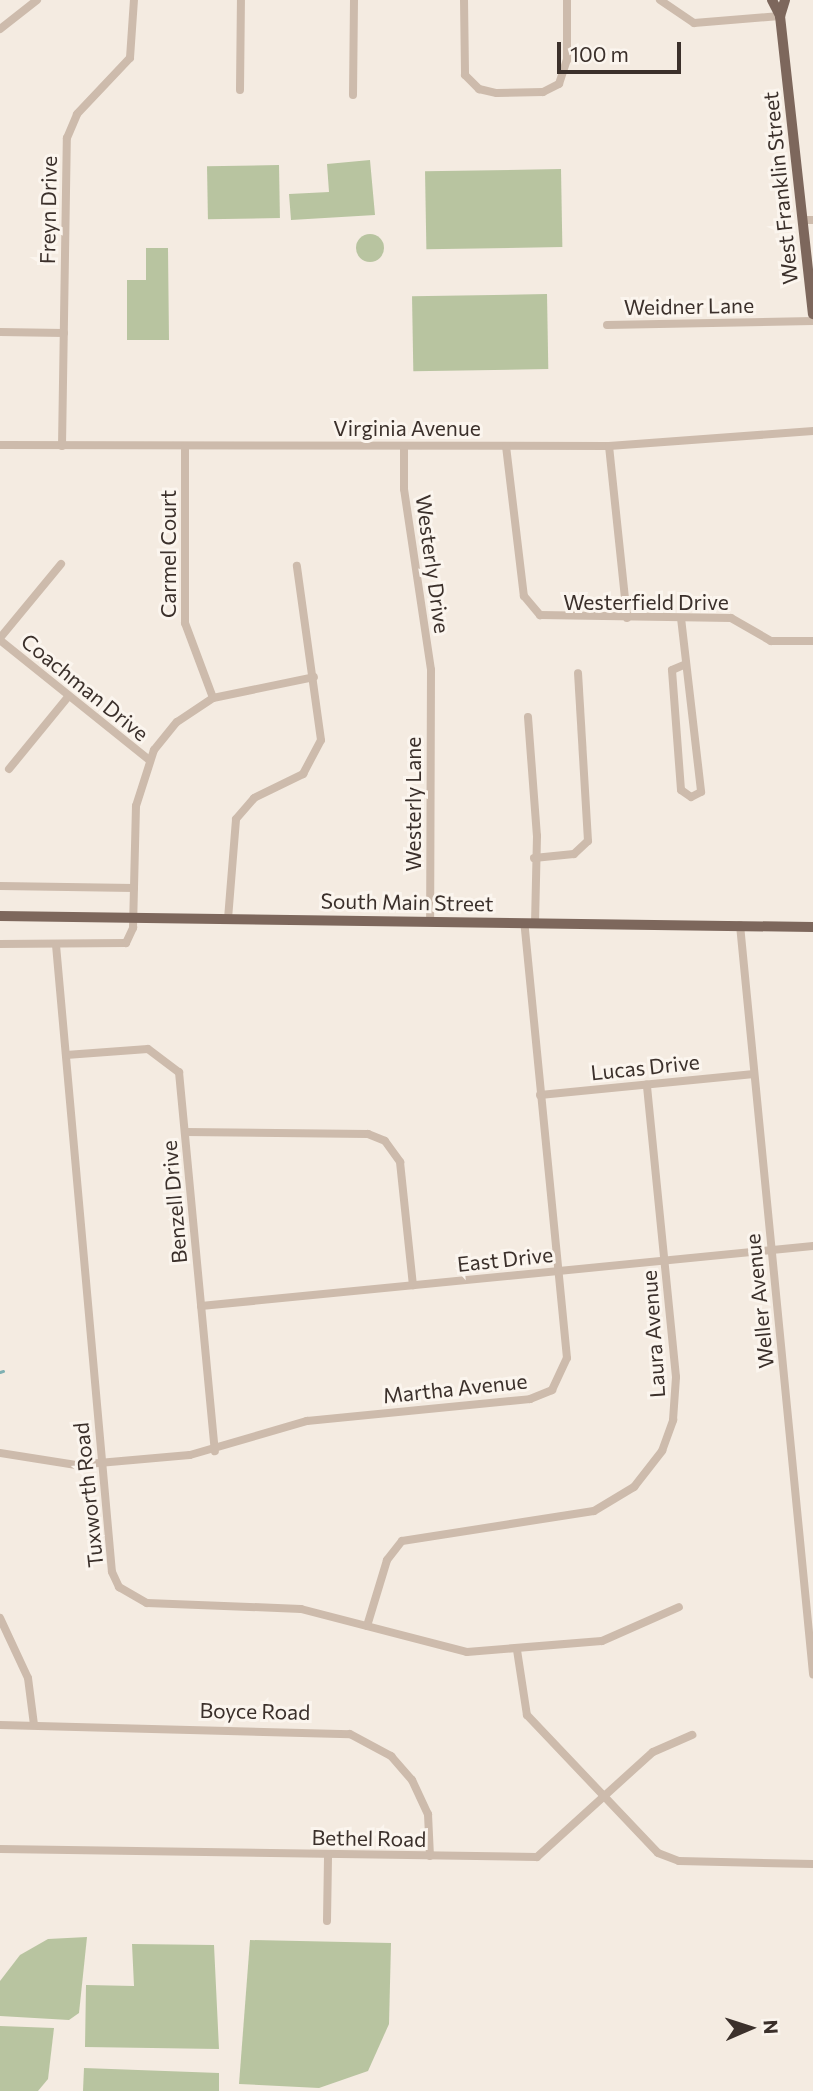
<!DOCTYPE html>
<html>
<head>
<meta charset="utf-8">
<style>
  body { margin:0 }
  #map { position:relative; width:813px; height:2091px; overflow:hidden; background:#f4ebe1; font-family:Commissioner,sans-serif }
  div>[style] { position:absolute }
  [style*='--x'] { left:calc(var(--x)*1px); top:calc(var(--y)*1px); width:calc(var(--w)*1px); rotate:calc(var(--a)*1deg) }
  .green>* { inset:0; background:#b8c4a0; transform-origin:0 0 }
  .round { border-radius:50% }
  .stream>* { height:2.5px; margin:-1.25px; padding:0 1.25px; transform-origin:1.25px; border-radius:1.25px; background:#7fb0b2 }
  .minor>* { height:8px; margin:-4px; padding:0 4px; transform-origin:4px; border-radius:4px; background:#cdbbac }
  .major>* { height:10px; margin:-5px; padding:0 5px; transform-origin:5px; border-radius:5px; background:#7d675c }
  span { translate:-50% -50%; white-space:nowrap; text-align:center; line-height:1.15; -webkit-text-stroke:6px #fbf5ee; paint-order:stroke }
  .street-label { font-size:21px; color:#3b302b }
  .north { position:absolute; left:715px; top:1993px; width:70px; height:70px; -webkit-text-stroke:5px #fbf5ee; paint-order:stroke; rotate:87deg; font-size:19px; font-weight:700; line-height:28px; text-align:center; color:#3b302b }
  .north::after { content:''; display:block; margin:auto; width:24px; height:32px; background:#3b302b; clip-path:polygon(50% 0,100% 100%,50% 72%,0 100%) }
  .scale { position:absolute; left:557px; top:42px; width:124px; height:32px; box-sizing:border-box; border:4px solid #3b302b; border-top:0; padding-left:9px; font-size:21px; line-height:24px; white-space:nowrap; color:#3b302b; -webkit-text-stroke:5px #fbf5ee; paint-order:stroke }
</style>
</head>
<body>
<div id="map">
  <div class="green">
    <div style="clip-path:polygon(370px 160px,375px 215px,291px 220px,289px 194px,329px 192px,327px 164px)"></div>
    <div style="left:279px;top:165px;width:53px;height:72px;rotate:89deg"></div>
    <div style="left:561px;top:169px;width:78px;height:136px;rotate:89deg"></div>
    <div class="round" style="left:356px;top:234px;width:28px;height:28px"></div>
    <div style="clip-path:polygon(146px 248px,168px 248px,169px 340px,127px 340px,127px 280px,146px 280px)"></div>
    <div style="left:547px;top:294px;width:75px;height:135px;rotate:89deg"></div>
    <div style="clip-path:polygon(87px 1937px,79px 2013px,69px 2020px,0 2016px,0 1981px,20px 1955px,48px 1939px)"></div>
    <div style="clip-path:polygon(250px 1940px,391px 1943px,389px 2024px,368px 2071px,319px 2088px,239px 2084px)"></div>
    <div style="clip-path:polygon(132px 1944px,214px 1945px,219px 2049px,85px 2047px,86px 1985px,134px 1986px)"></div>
    <div style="clip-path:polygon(0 2026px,54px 2028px,48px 2079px,38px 2091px,0 2091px)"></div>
    <div style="clip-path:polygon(84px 2068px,219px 2073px,219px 2091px,83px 2091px)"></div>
  </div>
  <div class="stream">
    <div style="--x:0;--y:1372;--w:3;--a:-18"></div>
  </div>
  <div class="minor">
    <div style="--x:464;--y:0;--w:75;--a:89.2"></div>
    <div style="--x:465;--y:75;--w:20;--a:45"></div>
    <div style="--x:479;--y:89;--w:18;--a:13"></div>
    <div style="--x:497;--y:93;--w:46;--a:-1.2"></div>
    <div style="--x:543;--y:92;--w:18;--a:-27"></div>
    <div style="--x:559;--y:84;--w:25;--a:-72"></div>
    <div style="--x:567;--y:60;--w:60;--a:-90"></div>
    <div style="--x:660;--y:0;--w:41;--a:34.1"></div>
    <div style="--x:694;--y:23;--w:86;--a:-4.7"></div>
    <div style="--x:0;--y:29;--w:47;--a:-38.1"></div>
    <div style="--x:240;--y:90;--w:90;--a:-89.4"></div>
    <div style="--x:353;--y:95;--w:95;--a:-89.4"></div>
    <div style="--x:802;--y:220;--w:11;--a:0"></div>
    <div style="--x:607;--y:325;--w:206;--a:-1.1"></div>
    <div style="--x:0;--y:332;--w:64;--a:0.9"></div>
    <div style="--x:0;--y:445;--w:609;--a:0.09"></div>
    <div style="--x:609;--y:446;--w:205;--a:-4.2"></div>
    <div style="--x:62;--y:446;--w:308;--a:-89.1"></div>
    <div style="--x:67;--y:138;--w:26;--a:-67"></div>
    <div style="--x:77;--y:114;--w:77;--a:-46.6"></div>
    <div style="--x:130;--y:58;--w:58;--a:-86.1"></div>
    <div style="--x:185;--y:446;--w:177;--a:90"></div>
    <div style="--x:185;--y:623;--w:80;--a:69.5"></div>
    <div style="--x:404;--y:446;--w:43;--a:90"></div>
    <div style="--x:404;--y:489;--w:183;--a:81.5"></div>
    <div style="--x:431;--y:670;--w:252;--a:90.2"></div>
    <div style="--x:506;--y:446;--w:151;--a:83.2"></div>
    <div style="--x:524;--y:596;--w:25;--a:50"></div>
    <div style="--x:540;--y:615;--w:191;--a:0.9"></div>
    <div style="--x:731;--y:618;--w:46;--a:29.9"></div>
    <div style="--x:771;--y:641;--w:42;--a:0"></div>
    <div style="--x:609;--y:446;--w:173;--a:84"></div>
    <div style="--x:681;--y:618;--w:175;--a:83.4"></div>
    <div style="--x:701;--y:792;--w:11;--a:153"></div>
    <div style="--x:691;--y:797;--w:12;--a:-145"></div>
    <div style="--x:681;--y:790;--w:120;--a:-94.3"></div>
    <div style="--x:672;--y:670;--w:13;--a:-23"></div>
    <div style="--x:0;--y:638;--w:96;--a:-50.5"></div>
    <div style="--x:0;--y:640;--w:191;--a:38.8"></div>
    <div style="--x:528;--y:717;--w:119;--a:85.7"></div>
    <div style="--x:537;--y:836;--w:87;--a:91.3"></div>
    <div style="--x:9;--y:769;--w:93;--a:-50.7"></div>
    <div style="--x:534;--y:858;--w:40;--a:-5.7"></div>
    <div style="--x:574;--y:854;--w:19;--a:-43"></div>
    <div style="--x:588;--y:841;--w:168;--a:-93.4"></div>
    <div style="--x:0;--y:886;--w:134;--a:0.9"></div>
    <div style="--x:228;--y:919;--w:100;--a:-85.4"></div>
    <div style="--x:236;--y:819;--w:28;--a:-49"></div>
    <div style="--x:254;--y:798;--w:55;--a:-26.1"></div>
    <div style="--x:303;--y:774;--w:38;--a:-62"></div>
    <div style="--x:321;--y:740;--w:176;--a:-97.9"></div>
    <div style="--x:740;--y:925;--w:753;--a:84.43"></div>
    <div style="--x:0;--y:944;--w:126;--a:-0.5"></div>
    <div style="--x:126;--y:943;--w:17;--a:-65"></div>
    <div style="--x:133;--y:928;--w:122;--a:-88.6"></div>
    <div style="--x:136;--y:806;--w:59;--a:-72.2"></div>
    <div style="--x:154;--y:750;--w:36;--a:-51"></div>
    <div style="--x:177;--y:722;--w:43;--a:-33.7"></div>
    <div style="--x:213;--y:698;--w:103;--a:-11.7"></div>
    <div style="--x:56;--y:945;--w:629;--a:84.9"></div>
    <div style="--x:112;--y:1572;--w:17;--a:65"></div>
    <div style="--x:119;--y:1587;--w:32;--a:30"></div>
    <div style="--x:147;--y:1603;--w:154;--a:2.2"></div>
    <div style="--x:301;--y:1609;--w:171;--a:14.5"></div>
    <div style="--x:467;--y:1652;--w:135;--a:-4.7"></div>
    <div style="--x:602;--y:1641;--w:84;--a:-23.8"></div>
    <div style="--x:66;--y:1055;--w:82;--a:-4.2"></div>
    <div style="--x:148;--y:1049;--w:39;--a:37"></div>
    <div style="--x:179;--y:1072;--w:381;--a:84.6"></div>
    <div style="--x:540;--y:1095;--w:215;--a:-5.6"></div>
    <div style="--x:186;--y:1132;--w:182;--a:0.6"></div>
    <div style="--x:368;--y:1134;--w:18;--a:22"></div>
    <div style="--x:385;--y:1141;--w:26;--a:54"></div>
    <div style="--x:400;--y:1162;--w:124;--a:84"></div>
    <div style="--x:201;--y:1306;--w:615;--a:-5.6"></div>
    <div style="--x:0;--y:1453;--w:77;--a:9"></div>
    <div style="--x:76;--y:1465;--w:114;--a:-5"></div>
    <div style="--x:190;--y:1455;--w:122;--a:-16.2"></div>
    <div style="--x:307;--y:1421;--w:224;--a:-5.6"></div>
    <div style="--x:530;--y:1399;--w:24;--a:-22"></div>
    <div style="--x:552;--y:1390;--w:35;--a:-65"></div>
    <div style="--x:567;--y:1358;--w:437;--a:-95.6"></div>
    <div style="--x:0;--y:1618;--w:66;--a:65"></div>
    <div style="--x:28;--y:1678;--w:47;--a:82.7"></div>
    <div style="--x:367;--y:1626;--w:69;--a:-73.1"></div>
    <div style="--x:387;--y:1560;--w:24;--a:-52"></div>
    <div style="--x:402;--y:1541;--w:194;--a:-8.9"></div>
    <div style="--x:594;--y:1511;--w:47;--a:-31"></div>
    <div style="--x:634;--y:1487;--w:46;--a:-52.1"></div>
    <div style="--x:662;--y:1451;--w:33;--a:-70"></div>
    <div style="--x:673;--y:1420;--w:43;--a:-86"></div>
    <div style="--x:676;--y:1377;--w:294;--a:-95.7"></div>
    <div style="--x:517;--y:1650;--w:66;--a:81.3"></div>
    <div style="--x:527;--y:1715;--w:190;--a:46.5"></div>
    <div style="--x:658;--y:1853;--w:22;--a:21"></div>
    <div style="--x:679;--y:1861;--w:134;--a:1.3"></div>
    <div style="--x:0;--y:1725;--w:350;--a:1.5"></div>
    <div style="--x:350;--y:1734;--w:47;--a:28.2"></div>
    <div style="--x:391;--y:1756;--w:32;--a:49"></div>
    <div style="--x:412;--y:1780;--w:38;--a:65"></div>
    <div style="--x:428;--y:1814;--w:42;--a:87.3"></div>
    <div style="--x:0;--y:1849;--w:537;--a:0.85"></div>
    <div style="--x:537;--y:1857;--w:156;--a:-42.2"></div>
    <div style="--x:653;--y:1752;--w:43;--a:-23.6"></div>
    <div style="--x:327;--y:1921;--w:66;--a:-89.1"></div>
  </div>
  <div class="major">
    <div style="--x:772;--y:0;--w:18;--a:63"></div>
    <div style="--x:785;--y:0;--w:17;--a:107"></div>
    <div style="--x:780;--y:16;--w:300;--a:83.7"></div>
    <div style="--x:0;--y:916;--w:813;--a:0.78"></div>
  </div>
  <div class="street-label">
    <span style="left:780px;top:188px;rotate:-96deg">West Franklin Street</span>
    <span style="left:48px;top:210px;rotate:-89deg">Freyn Drive</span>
    <span style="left:689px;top:306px;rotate:-1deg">Weidner Lane</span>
    <span style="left:407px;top:428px">Virginia Avenue</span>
    <span style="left:168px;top:554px;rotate:-90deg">Carmel Court</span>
    <span style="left:433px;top:564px;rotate:82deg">Westerly Drive</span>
    <span style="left:646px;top:602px">Westerfield Drive</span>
    <span style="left:85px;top:687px;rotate:39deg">Coachman Drive</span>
    <span style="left:413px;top:804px;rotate:-90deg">Westerly Lane</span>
    <span style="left:407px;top:902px;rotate:1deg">South Main Street</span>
    <span style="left:645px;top:1067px;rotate:-6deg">Lucas Drive</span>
    <span style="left:174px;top:1202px;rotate:-95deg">Benzell Drive</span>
    <span style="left:505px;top:1259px;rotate:-6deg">East Drive</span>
    <span style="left:759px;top:1301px;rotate:-96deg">Weller Avenue</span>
    <span style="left:653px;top:1334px;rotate:-94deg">Laura Avenue</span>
    <span style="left:455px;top:1388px;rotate:-6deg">Martha Avenue</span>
    <span style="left:88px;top:1495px;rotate:-96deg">Tuxworth Road</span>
    <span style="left:255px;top:1711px;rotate:1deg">Boyce Road</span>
    <span style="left:369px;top:1838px;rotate:1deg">Bethel Road</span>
  </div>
  <div class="north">N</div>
  <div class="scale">100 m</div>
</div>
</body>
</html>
